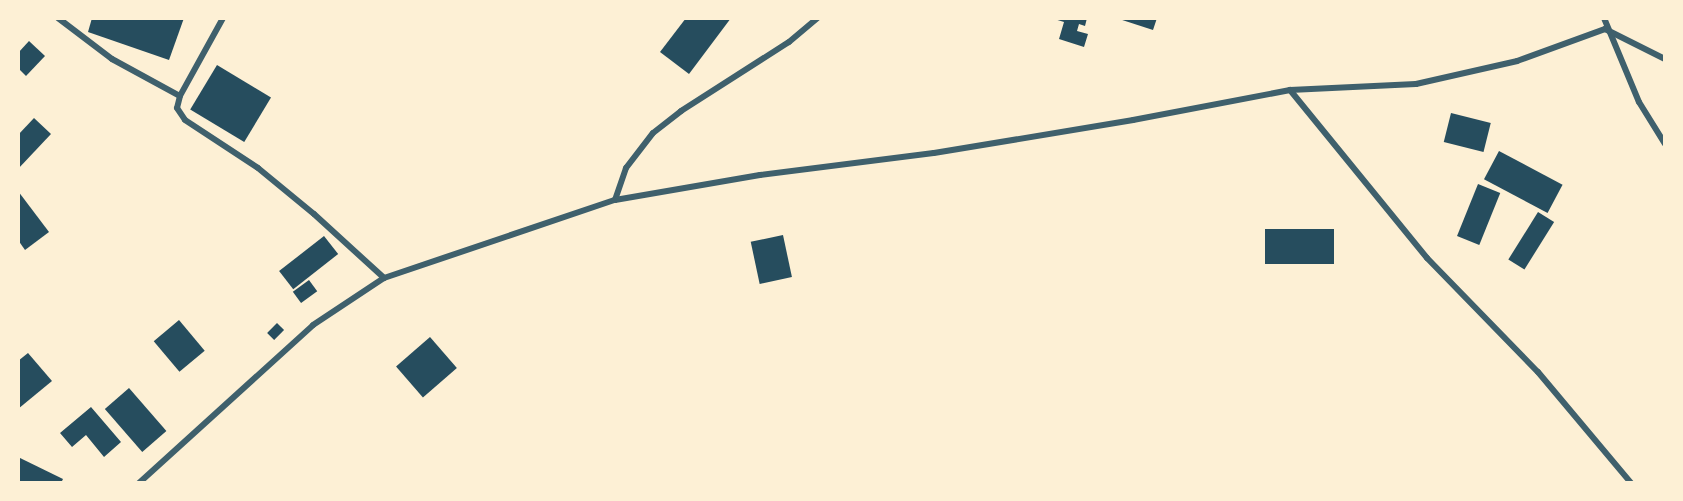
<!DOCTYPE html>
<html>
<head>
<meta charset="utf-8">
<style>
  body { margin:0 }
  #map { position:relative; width:1683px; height:501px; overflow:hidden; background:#fdf0d5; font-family:Rubik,sans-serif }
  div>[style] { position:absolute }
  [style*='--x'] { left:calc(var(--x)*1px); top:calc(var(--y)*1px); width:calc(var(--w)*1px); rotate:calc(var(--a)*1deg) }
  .building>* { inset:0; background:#264d5e; transform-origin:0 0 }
  .minor>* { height:6px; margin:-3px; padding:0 3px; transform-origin:3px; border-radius:3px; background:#3f606c }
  span { translate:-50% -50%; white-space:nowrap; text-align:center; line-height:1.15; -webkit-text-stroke:6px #fdf0d5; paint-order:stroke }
  .frame { position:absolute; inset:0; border:20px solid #fdf0d5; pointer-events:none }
</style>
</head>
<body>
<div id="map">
  <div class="building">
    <div style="clip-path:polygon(92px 18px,184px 18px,169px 60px,88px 32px)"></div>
    <div style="clip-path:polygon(686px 18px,731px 18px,689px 74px,660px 52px)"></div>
    <div style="clip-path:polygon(1051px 18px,1087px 18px,1085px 26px,1079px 24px,1077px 31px,1088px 34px,1084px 47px,1059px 39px,1064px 22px)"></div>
    <div style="clip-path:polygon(1116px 18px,1157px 18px,1153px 30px)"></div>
    <div style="clip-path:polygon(29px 41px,45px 56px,26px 76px,18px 68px,18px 53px)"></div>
    <div style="left:217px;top:65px;width:63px;height:52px;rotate:31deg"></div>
    <div style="left:1451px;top:113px;width:41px;height:30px;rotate:14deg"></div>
    <div style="clip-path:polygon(34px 118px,51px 134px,18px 169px,18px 135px)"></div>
    <div style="left:1499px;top:151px;width:72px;height:32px;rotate:28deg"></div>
    <div style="left:1478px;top:184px;width:24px;height:56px;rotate:22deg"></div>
    <div style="clip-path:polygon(18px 191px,49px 232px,25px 250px,18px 240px)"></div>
    <div style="left:1538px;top:212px;width:19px;height:56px;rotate:32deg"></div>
    <div style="left:1334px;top:229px;width:35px;height:69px;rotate:90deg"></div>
    <div style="left:783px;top:235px;width:43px;height:33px;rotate:78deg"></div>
    <div style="left:324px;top:236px;width:23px;height:57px;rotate:52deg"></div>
    <div style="left:309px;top:280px;width:14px;height:20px;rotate:54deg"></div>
    <div style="left:179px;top:320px;width:40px;height:33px;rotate:50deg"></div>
    <div style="left:277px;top:323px;width:10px;height:14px;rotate:45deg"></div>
    <div style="left:430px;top:337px;width:41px;height:45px;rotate:49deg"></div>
    <div style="clip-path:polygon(28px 353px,52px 381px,18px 409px,18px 361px)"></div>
    <div style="left:129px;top:388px;width:57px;height:32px;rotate:49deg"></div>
    <div style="clip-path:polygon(91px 407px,121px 442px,104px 457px,86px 435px,72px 447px,60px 433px)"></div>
    <div style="clip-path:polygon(18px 457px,63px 479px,61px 483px,18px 483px)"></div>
  </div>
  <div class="minor">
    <div style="--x:58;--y:18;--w:68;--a:37.2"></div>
    <div style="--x:112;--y:59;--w:77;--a:28.6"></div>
    <div style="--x:223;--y:18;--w:89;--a:118.9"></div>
    <div style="--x:180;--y:96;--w:12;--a:104"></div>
    <div style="--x:177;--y:108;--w:14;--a:56"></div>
    <div style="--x:185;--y:120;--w:87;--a:33.3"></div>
    <div style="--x:258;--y:168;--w:72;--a:39.4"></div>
    <div style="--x:314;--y:214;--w:95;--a:42.4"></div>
    <div style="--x:1604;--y:18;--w:91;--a:67.4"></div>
    <div style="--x:1639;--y:102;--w:49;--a:58.2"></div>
    <div style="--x:1290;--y:90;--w:217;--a:50.8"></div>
    <div style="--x:1427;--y:258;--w:159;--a:45.8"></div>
    <div style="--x:1538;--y:372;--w:145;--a:50"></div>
    <div style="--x:615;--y:200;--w:34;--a:-71"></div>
    <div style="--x:626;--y:168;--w:44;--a:-52.4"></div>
    <div style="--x:653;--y:133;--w:36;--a:-38"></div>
    <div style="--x:681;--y:111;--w:128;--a:-32.6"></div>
    <div style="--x:789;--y:42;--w:38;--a:-40"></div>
    <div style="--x:139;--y:483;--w:235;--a:-42.2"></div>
    <div style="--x:313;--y:325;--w:85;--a:-33.5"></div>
    <div style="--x:384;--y:278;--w:244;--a:-18.7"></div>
    <div style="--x:615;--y:200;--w:147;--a:-9.8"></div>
    <div style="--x:760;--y:175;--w:175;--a:-7.2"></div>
    <div style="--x:934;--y:153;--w:202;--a:-9.4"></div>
    <div style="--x:1133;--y:120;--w:160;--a:-10.8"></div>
    <div style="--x:1290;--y:90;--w:126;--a:-2.7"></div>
    <div style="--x:1416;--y:84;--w:104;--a:-12.8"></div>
    <div style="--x:1517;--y:61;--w:94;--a:-20"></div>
    <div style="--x:1605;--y:29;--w:67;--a:26.6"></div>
  </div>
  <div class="frame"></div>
</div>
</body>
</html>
